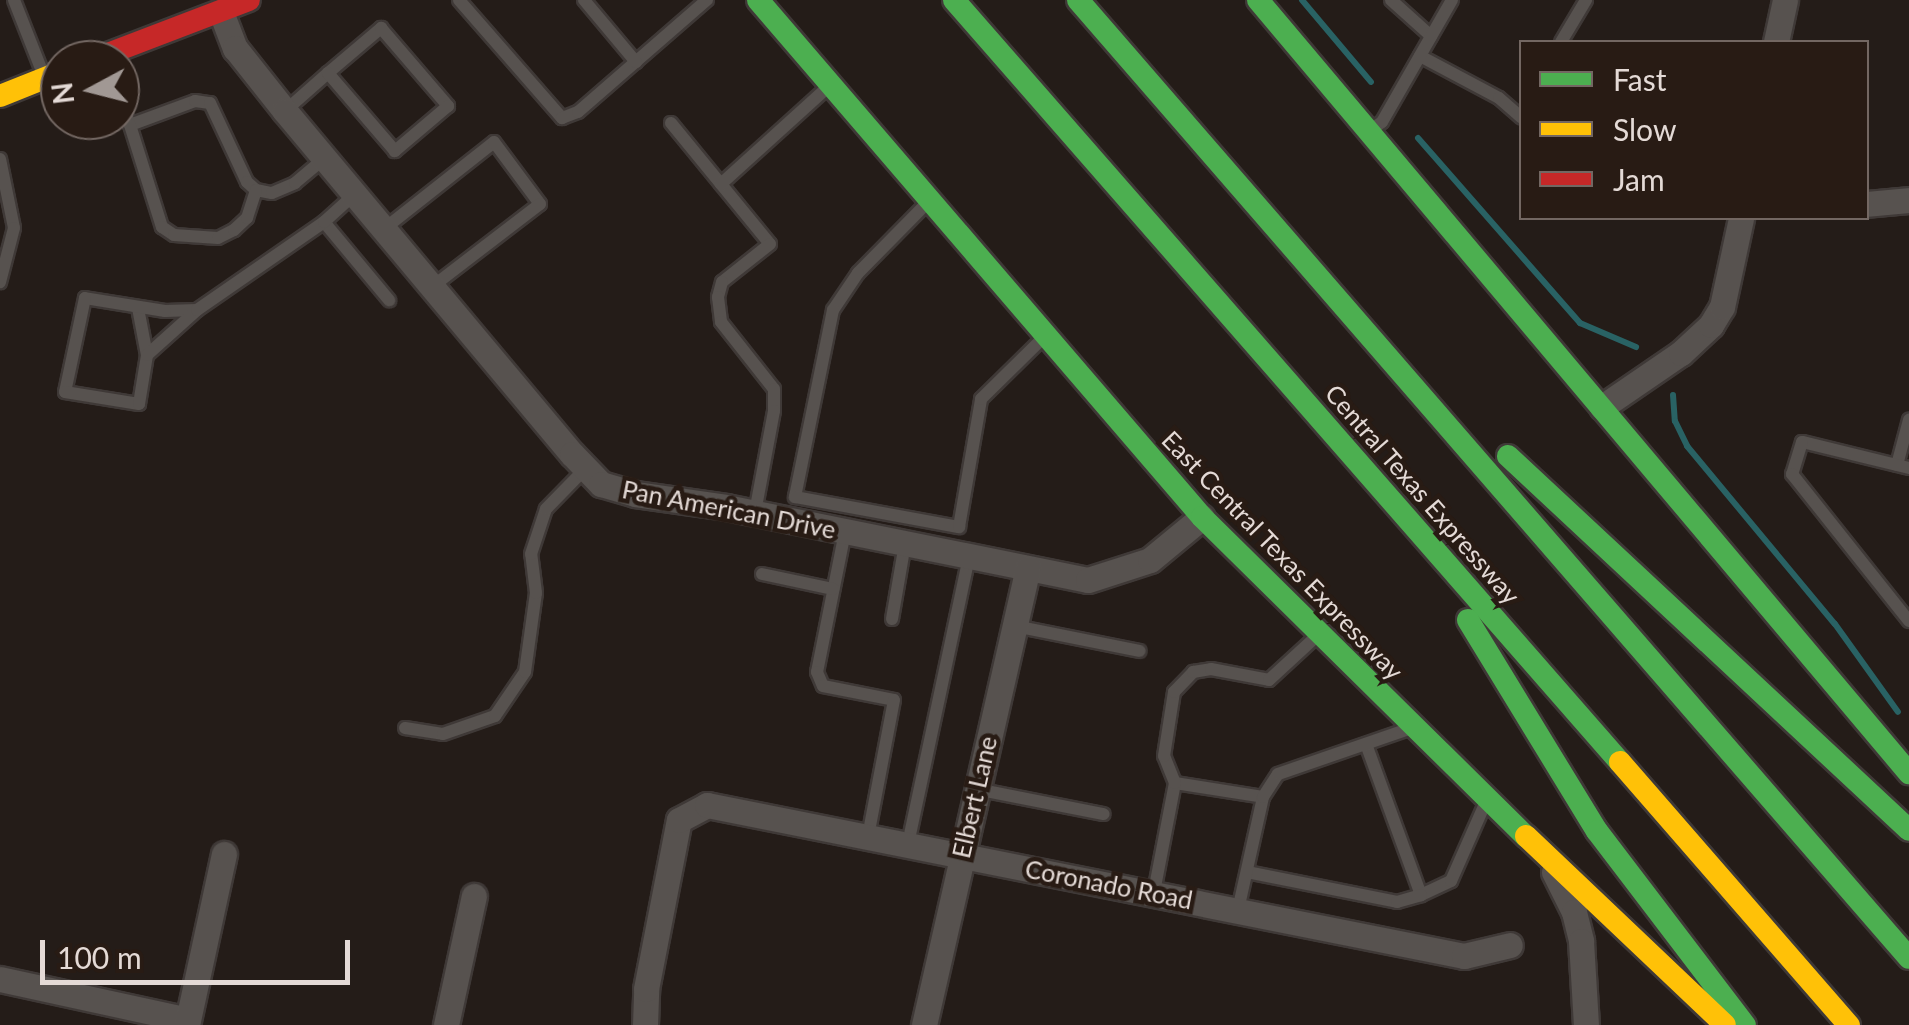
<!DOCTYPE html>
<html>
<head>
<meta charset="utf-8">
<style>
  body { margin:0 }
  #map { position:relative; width:1909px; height:1025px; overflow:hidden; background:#241c18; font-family:Lato,sans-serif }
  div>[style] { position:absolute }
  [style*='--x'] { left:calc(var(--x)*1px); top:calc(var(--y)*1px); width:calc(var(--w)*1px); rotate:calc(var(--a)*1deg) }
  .stream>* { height:6px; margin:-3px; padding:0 3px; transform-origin:3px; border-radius:3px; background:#296264 }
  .roads { filter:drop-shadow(2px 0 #3f3937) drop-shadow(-2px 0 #3f3937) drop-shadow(0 2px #3f3937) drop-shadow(0 -2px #3f3937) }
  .lane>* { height:12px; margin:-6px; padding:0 6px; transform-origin:6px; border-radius:6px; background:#57524f }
  .street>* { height:25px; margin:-12.5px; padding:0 12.5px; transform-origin:12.5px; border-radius:12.5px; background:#57524f }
  .fast>* { height:22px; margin:-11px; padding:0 11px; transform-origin:11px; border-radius:11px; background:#4caf50 }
  .slow>* { height:22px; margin:-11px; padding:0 11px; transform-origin:11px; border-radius:11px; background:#ffc107 }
  .jam>* { height:22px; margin:-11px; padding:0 11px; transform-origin:11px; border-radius:11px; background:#c62828 }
  span { translate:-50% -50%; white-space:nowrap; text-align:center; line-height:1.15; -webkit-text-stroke:9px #281b14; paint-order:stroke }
  .street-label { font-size:25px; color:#e4dad6 }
  .legend { position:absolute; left:1519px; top:40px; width:350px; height:180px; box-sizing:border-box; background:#281b14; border:2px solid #736762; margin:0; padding:12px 18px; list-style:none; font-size:30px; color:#e4dad6 }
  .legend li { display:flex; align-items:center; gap:20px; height:50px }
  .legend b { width:50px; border:2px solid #736762 }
  .north { position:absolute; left:40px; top:40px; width:100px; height:100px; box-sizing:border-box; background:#281b14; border:2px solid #736762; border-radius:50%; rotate:263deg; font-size:28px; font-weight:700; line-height:40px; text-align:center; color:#e4dad6 }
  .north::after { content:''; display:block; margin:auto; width:35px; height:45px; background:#a19894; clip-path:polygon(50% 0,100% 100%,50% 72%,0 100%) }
  .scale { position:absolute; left:40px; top:940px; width:310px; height:45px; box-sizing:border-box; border:5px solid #e4dad6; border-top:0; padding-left:12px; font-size:30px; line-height:35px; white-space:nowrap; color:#e4dad6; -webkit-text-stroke:8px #281b14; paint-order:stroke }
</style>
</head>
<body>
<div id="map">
  <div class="stream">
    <div style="--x:1302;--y:0;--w:107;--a:49.9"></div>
    <div style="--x:1418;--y:138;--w:246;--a:48.8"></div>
    <div style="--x:1580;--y:323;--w:61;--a:23.2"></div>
    <div style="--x:1673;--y:395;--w:26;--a:86"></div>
    <div style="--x:1675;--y:421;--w:28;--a:64"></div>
    <div style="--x:1687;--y:446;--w:231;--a:50.3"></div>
    <div style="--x:1835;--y:624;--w:108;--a:54.4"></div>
  </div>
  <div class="roads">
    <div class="lane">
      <div style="--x:14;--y:0;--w:82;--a:68.5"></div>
      <div style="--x:459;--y:0;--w:157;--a:48.9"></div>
      <div style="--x:562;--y:118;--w:17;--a:-21"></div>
      <div style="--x:578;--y:112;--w:171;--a:-41"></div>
      <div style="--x:584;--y:0;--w:81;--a:50"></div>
      <div style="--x:1391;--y:0;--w:54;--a:42"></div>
      <div style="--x:1561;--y:42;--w:49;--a:-59.2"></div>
      <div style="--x:1420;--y:56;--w:89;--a:28"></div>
      <div style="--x:1499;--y:98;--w:30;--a:41"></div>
      <div style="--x:120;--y:101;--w:26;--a:67"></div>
      <div style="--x:130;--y:125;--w:69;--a:-20.3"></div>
      <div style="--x:195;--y:101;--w:15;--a:8"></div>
      <div style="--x:210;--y:103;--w:87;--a:64.9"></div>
      <div style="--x:247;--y:182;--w:12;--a:42"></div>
      <div style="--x:256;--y:190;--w:16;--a:11"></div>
      <div style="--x:272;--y:193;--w:25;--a:-23"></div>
      <div style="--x:295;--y:183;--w:39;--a:-40"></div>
      <div style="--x:285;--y:111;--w:57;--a:-41.5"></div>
      <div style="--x:328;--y:73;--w:70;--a:-40.3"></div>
      <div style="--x:381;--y:28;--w:103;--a:49.3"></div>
      <div style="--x:448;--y:106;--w:70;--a:139.7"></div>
      <div style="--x:395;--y:151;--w:103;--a:-130.7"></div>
      <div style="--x:671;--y:123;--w:156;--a:50.7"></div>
      <div style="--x:770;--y:244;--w:61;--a:141.6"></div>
      <div style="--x:722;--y:282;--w:16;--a:105"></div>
      <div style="--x:718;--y:297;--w:25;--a:83"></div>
      <div style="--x:721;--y:322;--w:85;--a:51.7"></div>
      <div style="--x:774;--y:389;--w:22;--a:90"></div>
      <div style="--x:774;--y:411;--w:104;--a:100.6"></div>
      <div style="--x:130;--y:125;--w:107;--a:72.6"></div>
      <div style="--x:162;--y:227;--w:14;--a:34"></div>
      <div style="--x:174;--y:235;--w:44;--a:3.9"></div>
      <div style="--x:218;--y:238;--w:18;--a:-27"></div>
      <div style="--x:234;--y:230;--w:18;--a:-43"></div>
      <div style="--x:247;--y:218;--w:29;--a:-72"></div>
      <div style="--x:1372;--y:129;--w:12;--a:-35"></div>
      <div style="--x:1382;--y:122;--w:141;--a:-60.2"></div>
      <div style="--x:0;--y:159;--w:70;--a:78.5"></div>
      <div style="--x:14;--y:228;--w:56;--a:104.5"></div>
      <div style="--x:721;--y:184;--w:147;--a:-42.2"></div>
      <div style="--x:928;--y:202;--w:100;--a:134.6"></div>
      <div style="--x:858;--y:273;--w:45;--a:124"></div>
      <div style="--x:833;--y:310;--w:191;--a:101.5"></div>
      <div style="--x:795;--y:497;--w:167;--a:10.4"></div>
      <div style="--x:959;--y:527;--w:130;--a:-80.2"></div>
      <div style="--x:981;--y:399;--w:88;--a:-44.5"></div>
      <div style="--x:324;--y:222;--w:102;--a:50.2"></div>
      <div style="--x:384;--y:229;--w:140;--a:-38.3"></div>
      <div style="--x:494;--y:142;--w:77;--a:53.4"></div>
      <div style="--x:540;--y:204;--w:136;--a:142.5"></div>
      <div style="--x:138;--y:308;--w:48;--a:79.2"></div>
      <div style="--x:197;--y:310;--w:32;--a:178"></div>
      <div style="--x:165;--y:311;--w:81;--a:-170.8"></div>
      <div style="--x:85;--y:298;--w:96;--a:102"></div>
      <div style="--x:65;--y:392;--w:75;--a:9.2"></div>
      <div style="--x:139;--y:404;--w:50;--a:-80.7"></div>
      <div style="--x:147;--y:355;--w:67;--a:-42"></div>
      <div style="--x:197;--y:310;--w:155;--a:-34.7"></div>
      <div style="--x:324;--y:222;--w:43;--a:-42.2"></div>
      <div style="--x:1897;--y:465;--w:47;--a:-75.1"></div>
      <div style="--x:1909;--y:468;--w:110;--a:-166.3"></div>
      <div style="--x:1802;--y:442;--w:34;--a:107"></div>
      <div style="--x:1792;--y:474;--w:188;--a:51.5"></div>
      <div style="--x:845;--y:532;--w:143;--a:101.3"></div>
      <div style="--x:817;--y:672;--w:15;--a:67"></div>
      <div style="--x:823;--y:686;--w:72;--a:11.2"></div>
      <div style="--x:894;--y:700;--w:138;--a:100.8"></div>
      <div style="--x:762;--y:574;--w:73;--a:11.9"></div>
      <div style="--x:892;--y:619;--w:76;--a:-80.2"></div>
      <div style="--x:1015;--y:626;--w:127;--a:11.3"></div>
      <div style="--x:405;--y:728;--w:38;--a:9"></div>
      <div style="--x:443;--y:734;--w:55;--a:-19.1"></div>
      <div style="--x:495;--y:716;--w:53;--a:-55.7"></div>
      <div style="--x:525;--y:672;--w:80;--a:-82.1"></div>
      <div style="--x:536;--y:593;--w:39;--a:-97"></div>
      <div style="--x:531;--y:554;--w:47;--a:-71.6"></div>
      <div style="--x:546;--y:509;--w:57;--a:-45.7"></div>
      <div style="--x:1366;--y:744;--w:161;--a:70"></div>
      <div style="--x:1421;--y:895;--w:33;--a:-25"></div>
      <div style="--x:1451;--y:881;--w:84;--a:-66.2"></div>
      <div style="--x:1175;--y:783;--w:89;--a:9"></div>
      <div style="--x:976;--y:789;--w:130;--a:11.1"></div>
      <div style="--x:908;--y:844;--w:293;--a:-78"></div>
      <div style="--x:1247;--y:872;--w:153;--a:11.3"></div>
      <div style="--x:1397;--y:902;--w:25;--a:-16"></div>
      <div style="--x:1154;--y:892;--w:111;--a:-79.1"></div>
      <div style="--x:1175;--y:783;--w:29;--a:-112"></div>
      <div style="--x:1164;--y:756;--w:65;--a:-81.1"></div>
      <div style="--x:1174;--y:692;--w:28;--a:-46"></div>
      <div style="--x:1193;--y:672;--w:18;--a:-9"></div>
      <div style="--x:1211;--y:669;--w:59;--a:10.7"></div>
      <div style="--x:1269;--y:680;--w:67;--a:-42.6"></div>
      <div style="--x:1238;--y:910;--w:116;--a:-77.5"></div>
      <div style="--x:1263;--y:797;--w:27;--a:-57"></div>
      <div style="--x:1278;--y:774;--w:139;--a:-19"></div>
    </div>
    <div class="street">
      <div style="--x:221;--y:12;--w:39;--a:69"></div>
      <div style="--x:235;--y:48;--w:80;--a:51.6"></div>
      <div style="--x:285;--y:111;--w:447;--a:50.1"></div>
      <div style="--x:572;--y:454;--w:42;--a:46"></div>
      <div style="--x:601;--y:484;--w:35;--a:16"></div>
      <div style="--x:635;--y:494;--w:92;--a:8.1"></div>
      <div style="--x:726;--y:507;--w:369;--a:11.4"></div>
      <div style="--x:1088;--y:580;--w:65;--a:-17.9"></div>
      <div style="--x:1150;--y:560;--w:67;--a:-39.6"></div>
      <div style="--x:1776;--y:42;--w:43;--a:-77.9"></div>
      <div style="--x:1866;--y:204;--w:43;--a:-5.3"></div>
      <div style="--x:1602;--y:407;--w:96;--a:-34.4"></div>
      <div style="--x:1681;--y:353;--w:41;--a:-43"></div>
      <div style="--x:1711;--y:325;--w:21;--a:-59"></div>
      <div style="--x:1722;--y:307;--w:91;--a:-77.9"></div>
      <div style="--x:1554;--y:872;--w:45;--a:63.4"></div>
      <div style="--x:1574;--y:912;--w:30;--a:76"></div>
      <div style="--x:1581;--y:941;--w:84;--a:86.6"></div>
      <div style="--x:0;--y:979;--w:192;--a:12.3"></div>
      <div style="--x:187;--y:1025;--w:175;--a:-77.8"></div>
      <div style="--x:446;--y:1025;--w:132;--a:-77.8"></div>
      <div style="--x:645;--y:1025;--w:36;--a:-88"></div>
      <div style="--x:646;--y:989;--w:172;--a:-79"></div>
      <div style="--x:679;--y:820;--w:32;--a:-28"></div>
      <div style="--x:707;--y:805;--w:772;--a:11.28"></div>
      <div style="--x:1464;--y:956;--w:47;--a:-13.4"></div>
      <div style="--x:924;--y:1025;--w:468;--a:-77.2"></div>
    </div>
    <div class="fast">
      <div style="--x:758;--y:0;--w:681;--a:49.34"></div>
      <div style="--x:1202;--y:517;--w:455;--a:44.6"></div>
      <div style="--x:954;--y:0;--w:1012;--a:48.85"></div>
      <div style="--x:1078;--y:0;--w:1268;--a:49.06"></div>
      <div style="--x:1258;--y:0;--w:1011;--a:49.9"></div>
      <div style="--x:1508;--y:456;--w:548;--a:43"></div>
      <div style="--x:1468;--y:620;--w:247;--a:58.6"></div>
      <div style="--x:1597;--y:831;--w:244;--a:52.7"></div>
    </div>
    <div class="slow">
      <div style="--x:0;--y:96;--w:65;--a:-21.8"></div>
      <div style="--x:1620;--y:762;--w:349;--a:49"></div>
      <div style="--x:1526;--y:836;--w:274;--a:43.5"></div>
    </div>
    <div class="jam">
      <div style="--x:92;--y:60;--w:168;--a:-20.9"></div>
    </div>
  </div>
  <div class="street-label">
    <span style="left:1423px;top:494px;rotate:49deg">Central Texas Expressway</span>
    <span style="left:729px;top:509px;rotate:11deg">Pan American Drive</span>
    <span style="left:1283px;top:555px;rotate:46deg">East Central Texas Expressway</span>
    <span style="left:974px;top:797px;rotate:-77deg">Elbert Lane</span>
    <span style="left:1109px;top:884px;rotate:11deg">Coronado Road</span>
  </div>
  <ul class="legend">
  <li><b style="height:12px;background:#4caf50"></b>Fast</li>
  <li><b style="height:12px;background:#ffc107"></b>Slow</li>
  <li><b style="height:12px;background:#c62828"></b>Jam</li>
  </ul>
  <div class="north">N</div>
  <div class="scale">100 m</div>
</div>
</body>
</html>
